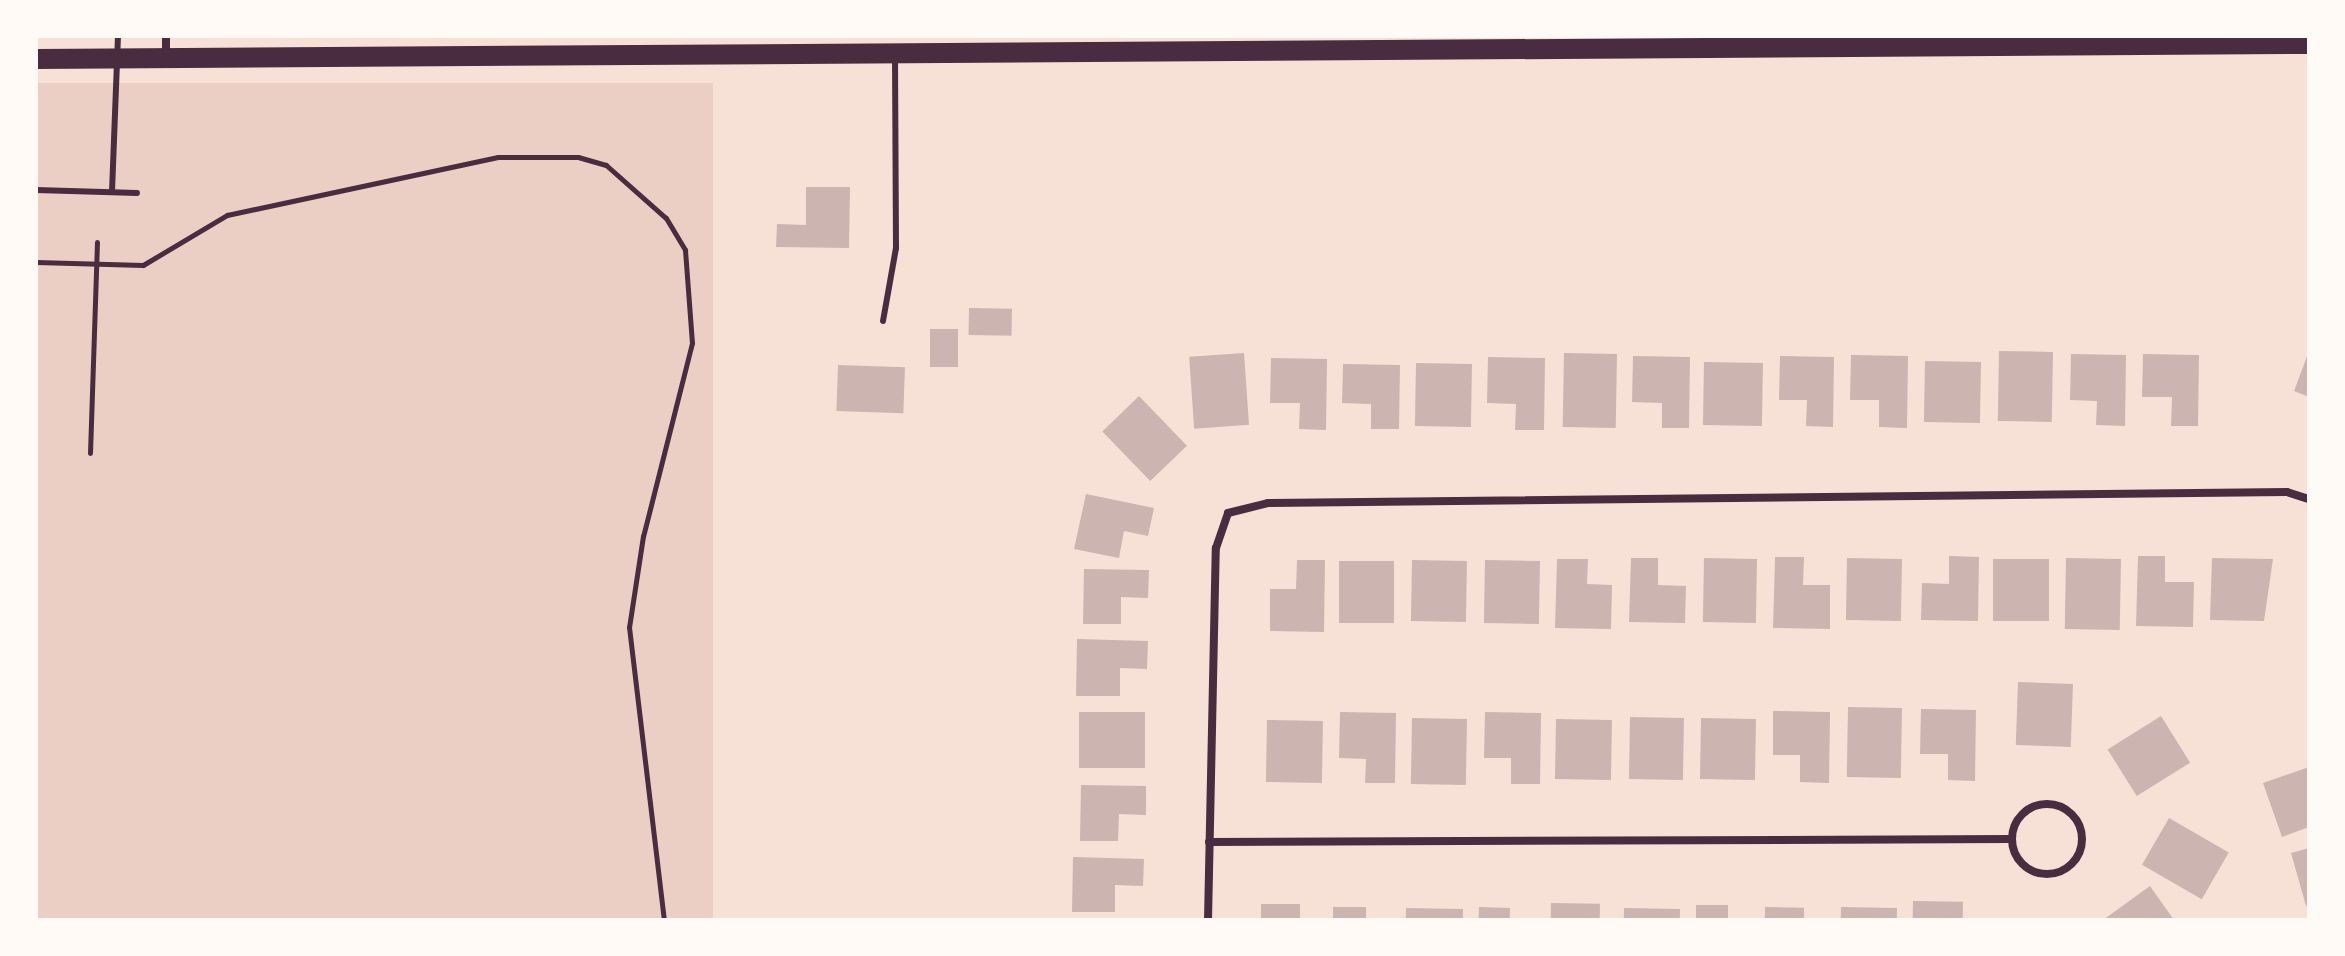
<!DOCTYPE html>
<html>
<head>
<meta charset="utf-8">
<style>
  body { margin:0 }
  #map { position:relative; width:2345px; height:956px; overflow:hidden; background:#f7e1d7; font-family:"Archivo Narrow",sans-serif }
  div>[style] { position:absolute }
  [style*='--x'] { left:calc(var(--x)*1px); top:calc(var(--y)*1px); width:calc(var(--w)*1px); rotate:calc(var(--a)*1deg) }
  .green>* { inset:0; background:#ebcfc5; transform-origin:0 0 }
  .building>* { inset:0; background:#ccb4b1; transform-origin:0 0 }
  .path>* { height:5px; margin:-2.5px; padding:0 2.5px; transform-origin:2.5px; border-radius:2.5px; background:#4a2c40 }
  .service>* { height:6px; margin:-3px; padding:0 3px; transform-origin:3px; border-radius:3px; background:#4a2c40 }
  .minor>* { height:8px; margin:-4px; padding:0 4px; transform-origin:4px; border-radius:4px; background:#4a2c40 }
  .minor>.ring { margin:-4px; padding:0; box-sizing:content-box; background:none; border:8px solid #4a2c40; border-radius:50% }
  .primary>* { height:20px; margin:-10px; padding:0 10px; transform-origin:10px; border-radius:10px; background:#4a2c40 }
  span { translate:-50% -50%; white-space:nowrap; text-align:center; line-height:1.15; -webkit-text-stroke:7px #fffaf5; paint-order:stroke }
  .frame { position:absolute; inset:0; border:38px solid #fffaf5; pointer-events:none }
</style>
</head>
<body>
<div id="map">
  <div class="green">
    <div style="left:36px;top:83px;width:677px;height:837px"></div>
  </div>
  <div class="building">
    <div style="clip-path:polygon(806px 187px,850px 187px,849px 248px,776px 247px,777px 224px,806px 225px)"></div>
    <div style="left:969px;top:308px;width:43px;height:27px;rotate:1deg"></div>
    <div style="left:930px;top:329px;width:28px;height:38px"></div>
    <div style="left:1999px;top:351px;width:54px;height:70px;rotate:1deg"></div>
    <div style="clip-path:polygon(2309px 351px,2309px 397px,2294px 391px)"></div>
    <div style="left:1244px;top:353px;width:72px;height:55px;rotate:86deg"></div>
    <div style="left:1564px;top:353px;width:53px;height:74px;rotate:1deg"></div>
    <div style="clip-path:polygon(2071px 354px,2126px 355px,2125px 426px,2096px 425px,2097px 401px,2070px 400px)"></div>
    <div style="clip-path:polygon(2143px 354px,2199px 355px,2198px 426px,2171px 426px,2172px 397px,2142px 397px)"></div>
    <div style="clip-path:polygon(1851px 355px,1908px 356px,1907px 428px,1879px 427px,1879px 400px,1850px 400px)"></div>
    <div style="clip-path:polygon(1633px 356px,1690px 357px,1689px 428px,1662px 428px,1662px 403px,1632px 402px)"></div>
    <div style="clip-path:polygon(1780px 356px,1834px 357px,1833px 427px,1806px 426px,1807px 400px,1779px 400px)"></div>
    <div style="clip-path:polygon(1488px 357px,1545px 358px,1544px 430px,1515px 430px,1516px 404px,1487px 403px)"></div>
    <div style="clip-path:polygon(1271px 358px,1327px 359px,1326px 430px,1299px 429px,1300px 403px,1270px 403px)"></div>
    <div style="left:1925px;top:361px;width:56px;height:61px;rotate:1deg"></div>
    <div style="left:1704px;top:362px;width:59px;height:63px;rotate:1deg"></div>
    <div style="left:1416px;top:363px;width:56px;height:63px;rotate:1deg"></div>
    <div style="clip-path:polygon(1343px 364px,1400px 365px,1399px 429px,1371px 429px,1371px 404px,1342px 403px)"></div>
    <div style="left:838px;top:365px;width:67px;height:46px;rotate:2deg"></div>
    <div style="left:1139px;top:396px;width:69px;height:51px;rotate:46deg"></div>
    <div style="clip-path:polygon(1086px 494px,1154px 508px,1148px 536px,1124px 531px,1119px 558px,1074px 549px)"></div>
    <div style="clip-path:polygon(1949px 556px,1979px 557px,1978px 621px,1921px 620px,1922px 583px,1949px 584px)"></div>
    <div style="clip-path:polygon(2138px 556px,2165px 556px,2165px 582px,2194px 582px,2193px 627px,2136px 626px)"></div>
    <div style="clip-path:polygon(1775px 557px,1804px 557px,1803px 585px,1830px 585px,1830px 629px,1773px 628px)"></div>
    <div style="clip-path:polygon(1631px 558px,1658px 558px,1658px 585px,1686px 586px,1685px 623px,1629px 622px)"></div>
    <div style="left:1704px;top:558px;width:53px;height:64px;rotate:1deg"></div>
    <div style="left:1847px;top:558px;width:55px;height:62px;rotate:1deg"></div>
    <div style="left:2066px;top:558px;width:55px;height:71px;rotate:1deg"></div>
    <div style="clip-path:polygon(2212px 558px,2273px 559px,2264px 621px,2210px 620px)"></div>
    <div style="clip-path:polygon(1557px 559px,1588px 559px,1587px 584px,1612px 585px,1611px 629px,1555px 628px)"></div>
    <div style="left:1993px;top:559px;width:56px;height:62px"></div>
    <div style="clip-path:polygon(1297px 560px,1325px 560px,1324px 632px,1270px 631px,1270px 589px,1296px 589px)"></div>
    <div style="left:1412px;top:560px;width:55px;height:61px;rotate:1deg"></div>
    <div style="left:1485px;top:560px;width:55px;height:63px;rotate:1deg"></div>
    <div style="left:1339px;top:561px;width:55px;height:62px"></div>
    <div style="clip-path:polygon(1084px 569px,1149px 570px,1148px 598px,1121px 597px,1121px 624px,1083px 624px)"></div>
    <div style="clip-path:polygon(1077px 639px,1148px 641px,1147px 669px,1120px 668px,1120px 696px,1076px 696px)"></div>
    <div style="left:2018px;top:682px;width:55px;height:63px;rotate:2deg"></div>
    <div style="left:1848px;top:707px;width:54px;height:70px;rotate:1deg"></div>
    <div style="clip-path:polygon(1921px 709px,1976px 710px,1975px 781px,1948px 780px,1948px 754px,1920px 754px)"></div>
    <div style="clip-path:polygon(1773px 711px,1830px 712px,1829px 783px,1800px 782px,1800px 755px,1773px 755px)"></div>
    <div style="left:1079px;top:712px;width:66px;height:56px"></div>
    <div style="clip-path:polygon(1340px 712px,1396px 713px,1395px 783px,1365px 783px,1366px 759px,1339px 758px)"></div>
    <div style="clip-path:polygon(1485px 712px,1541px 713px,1540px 784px,1511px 784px,1511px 758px,1484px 758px)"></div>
    <div style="left:2161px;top:716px;width:55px;height:63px;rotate:58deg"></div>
    <div style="left:1630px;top:717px;width:54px;height:62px;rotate:1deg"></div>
    <div style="left:1412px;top:718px;width:55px;height:66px;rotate:1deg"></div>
    <div style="left:1701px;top:718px;width:55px;height:61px;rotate:1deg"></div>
    <div style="left:1556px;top:719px;width:56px;height:60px;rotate:1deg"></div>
    <div style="left:1267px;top:720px;width:56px;height:62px;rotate:1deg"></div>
    <div style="clip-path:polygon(2309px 767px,2309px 827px,2282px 837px,2263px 783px)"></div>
    <div style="clip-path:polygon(1081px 785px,1146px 786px,1146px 815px,1119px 814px,1118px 841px,1080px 841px)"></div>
    <div style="left:2169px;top:818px;width:69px;height:54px;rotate:30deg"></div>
    <div style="clip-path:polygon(2309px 848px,2309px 905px,2306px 906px,2291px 853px)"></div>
    <div style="clip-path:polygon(1073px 857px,1144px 859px,1143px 886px,1115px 885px,1115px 912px,1072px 912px)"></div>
    <div style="clip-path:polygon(2150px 886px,2174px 920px,2103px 920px)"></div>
    <div style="left:1913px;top:901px;width:50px;height:19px;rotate:1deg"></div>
    <div style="left:1551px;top:903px;width:49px;height:17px;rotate:1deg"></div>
    <div style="left:1261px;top:904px;width:39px;height:16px"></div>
    <div style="left:1696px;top:905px;width:32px;height:15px"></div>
    <div style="left:1333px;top:907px;width:33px;height:13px"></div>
    <div style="left:1479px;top:907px;width:31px;height:13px;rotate:2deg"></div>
    <div style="left:1765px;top:907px;width:39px;height:13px;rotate:1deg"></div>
    <div style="left:1841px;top:907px;width:56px;height:13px;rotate:1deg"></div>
    <div style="left:1406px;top:908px;width:57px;height:12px;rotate:1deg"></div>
    <div style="left:1624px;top:908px;width:56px;height:12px;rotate:1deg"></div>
  </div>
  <div class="path">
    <div style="--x:36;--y:262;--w:107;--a:1.6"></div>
    <div style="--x:143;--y:265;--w:98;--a:-30.8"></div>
    <div style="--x:227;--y:215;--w:277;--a:-12.1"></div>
    <div style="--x:498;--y:157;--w:80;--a:0"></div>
    <div style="--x:578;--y:157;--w:29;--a:16"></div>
    <div style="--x:606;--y:165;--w:80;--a:41.5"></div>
    <div style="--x:666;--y:218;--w:37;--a:59"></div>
    <div style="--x:685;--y:250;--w:93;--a:85.7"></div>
    <div style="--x:692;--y:343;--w:199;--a:104.2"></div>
    <div style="--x:643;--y:536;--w:92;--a:98.7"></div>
    <div style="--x:629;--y:627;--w:295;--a:83.2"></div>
    <div style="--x:90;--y:453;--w:211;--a:-88.1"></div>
  </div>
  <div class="service">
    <div style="--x:36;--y:190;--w:101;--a:1.7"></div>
    <div style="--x:112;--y:192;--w:156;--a:-87.8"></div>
    <div style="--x:883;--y:321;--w:74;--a:-79.9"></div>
    <div style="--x:896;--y:248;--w:190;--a:-90.3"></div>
  </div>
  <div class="minor">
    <div style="--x:166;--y:36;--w:20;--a:90"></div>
    <div class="ring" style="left:2012px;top:804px;width:62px;height:62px"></div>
    <div style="--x:1209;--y:842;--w:803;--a:-0.21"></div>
    <div style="--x:1208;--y:920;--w:372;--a:-88.8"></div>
    <div style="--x:1216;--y:548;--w:37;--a:-71"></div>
    <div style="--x:1228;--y:513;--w:41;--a:-14"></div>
    <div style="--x:1268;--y:503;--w:1019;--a:-0.62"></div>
    <div style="--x:2287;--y:492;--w:23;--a:18"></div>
  </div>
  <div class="primary">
    <div style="--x:36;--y:59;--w:2273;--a:-0.38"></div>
  </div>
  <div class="frame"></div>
</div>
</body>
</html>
